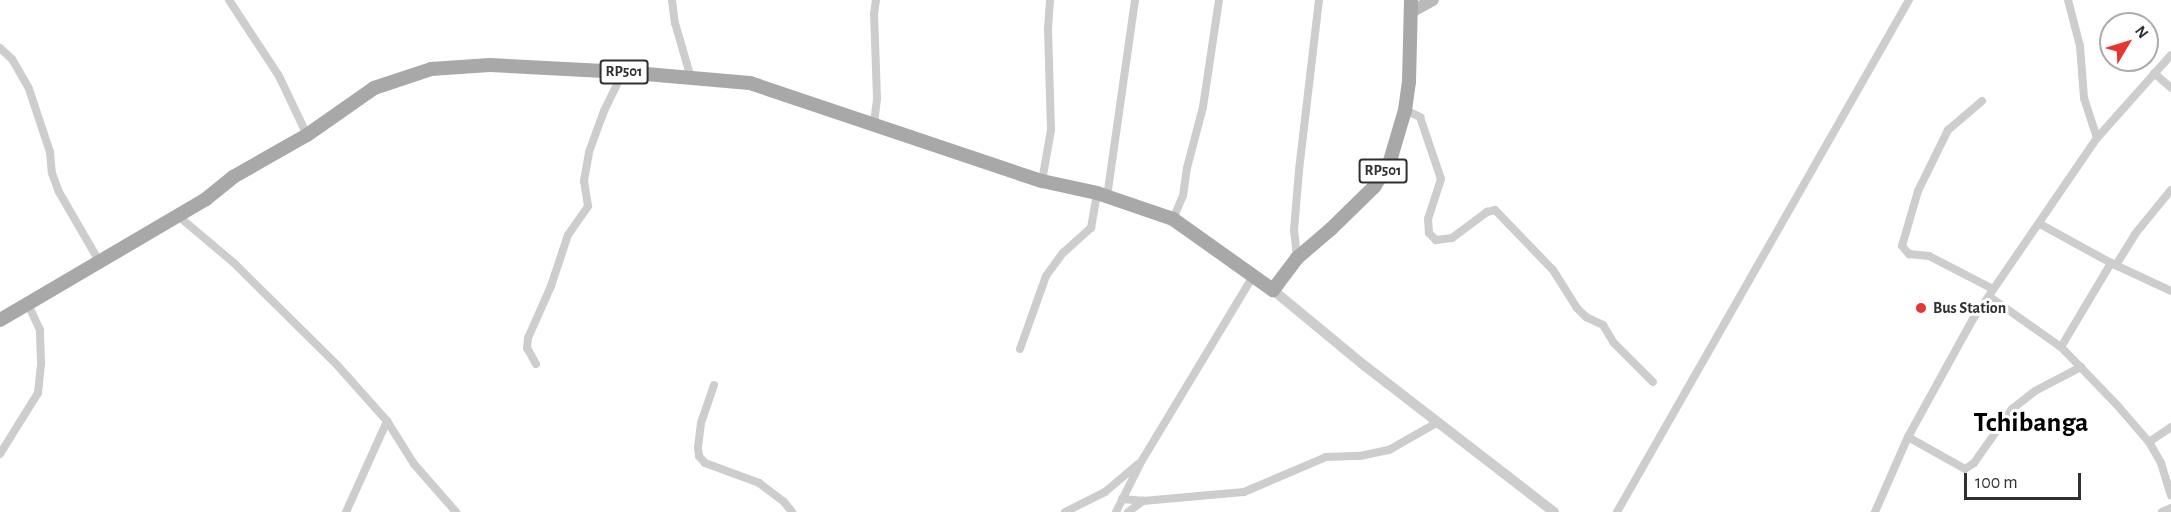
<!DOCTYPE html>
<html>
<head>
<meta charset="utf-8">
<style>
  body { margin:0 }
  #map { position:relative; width:2171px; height:512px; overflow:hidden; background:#fff; font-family:"Alegreya Sans",sans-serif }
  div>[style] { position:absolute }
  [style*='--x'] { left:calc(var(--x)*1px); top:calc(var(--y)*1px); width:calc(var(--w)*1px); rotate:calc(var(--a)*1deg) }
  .minor>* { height:8px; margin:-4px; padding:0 4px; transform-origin:4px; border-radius:4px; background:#cdcdcd }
  .tertiary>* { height:10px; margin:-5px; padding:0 5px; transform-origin:5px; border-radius:5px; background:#cdcdcd }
  .secondary>* { height:12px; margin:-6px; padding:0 6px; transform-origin:6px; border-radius:6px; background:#bababa }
  .primary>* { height:14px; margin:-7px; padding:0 7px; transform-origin:7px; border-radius:7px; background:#a8a8a8 }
  .dots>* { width:16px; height:16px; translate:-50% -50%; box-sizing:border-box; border:3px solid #fff; border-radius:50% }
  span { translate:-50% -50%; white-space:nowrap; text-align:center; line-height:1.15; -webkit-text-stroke:6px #fff; paint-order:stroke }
  .shield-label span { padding:2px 4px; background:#fff; border:2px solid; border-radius:4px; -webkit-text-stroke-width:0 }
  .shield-label { font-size:15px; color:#303030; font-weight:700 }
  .poi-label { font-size:16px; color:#303030; font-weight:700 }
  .left { translate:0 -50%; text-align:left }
  .town-label { font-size:28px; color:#000; font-weight:700 }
  .north { position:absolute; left:2099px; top:12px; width:60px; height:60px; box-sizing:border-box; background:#fff; border:2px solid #acacac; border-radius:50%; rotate:52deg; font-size:16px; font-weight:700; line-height:24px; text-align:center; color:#303030 }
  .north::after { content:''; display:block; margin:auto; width:21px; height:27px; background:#e83530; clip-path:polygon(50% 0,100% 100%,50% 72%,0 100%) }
  .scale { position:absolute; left:1964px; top:473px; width:117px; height:27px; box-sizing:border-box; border:3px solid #303030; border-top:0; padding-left:8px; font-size:18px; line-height:21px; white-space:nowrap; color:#303030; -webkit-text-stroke:4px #fff; paint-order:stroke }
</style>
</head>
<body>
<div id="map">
  <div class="minor">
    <div style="--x:229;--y:0;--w:91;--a:56.7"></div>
    <div style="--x:279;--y:76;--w:65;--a:64.6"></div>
    <div style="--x:672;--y:0;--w:23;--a:83"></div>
    <div style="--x:675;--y:23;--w:57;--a:73.8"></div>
    <div style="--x:2068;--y:0;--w:48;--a:75.4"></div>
    <div style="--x:2080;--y:46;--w:52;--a:85.6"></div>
    <div style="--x:2084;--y:98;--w:42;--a:72"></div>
    <div style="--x:0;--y:48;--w:16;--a:43"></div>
    <div style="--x:12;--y:59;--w:34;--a:60"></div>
    <div style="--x:29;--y:89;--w:66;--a:71.6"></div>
    <div style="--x:50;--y:152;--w:21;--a:85"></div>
    <div style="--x:52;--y:173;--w:20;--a:70"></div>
    <div style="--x:59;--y:192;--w:80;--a:59.9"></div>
    <div style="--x:2154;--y:73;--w:23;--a:41"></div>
    <div style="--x:1982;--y:101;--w:45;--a:139.5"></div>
    <div style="--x:1948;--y:130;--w:68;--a:116.2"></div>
    <div style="--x:1918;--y:191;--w:57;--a:106.2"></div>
    <div style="--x:1902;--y:246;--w:11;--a:49"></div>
    <div style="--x:1909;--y:254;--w:20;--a:6"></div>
    <div style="--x:1929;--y:256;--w:72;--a:27.3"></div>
    <div style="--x:1405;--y:110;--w:17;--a:25"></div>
    <div style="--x:1420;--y:117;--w:65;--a:71.3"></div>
    <div style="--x:1441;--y:179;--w:42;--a:108"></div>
    <div style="--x:1428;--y:219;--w:14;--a:86"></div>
    <div style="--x:1429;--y:233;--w:10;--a:45"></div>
    <div style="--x:1436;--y:240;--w:16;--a:-7"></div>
    <div style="--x:1452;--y:238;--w:44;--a:-36.6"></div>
    <div style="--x:1487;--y:212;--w:8;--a:-14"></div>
    <div style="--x:1495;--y:210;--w:83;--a:46"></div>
    <div style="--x:1553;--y:270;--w:45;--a:57.7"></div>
    <div style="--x:1577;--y:308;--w:13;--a:45"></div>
    <div style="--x:1586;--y:317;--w:19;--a:25"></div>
    <div style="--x:1603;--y:325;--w:21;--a:59"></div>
    <div style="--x:1614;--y:343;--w:55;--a:45"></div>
    <div style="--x:874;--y:123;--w:25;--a:-83"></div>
    <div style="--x:877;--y:98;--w:84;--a:-92"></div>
    <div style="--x:874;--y:14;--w:14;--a:-82"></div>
    <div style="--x:1042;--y:181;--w:52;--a:-80"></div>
    <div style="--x:1051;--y:130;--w:101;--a:-91.7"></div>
    <div style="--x:1048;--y:29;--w:29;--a:-86"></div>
    <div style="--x:1107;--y:197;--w:199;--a:-81.9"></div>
    <div style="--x:177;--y:215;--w:75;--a:40.1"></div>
    <div style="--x:234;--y:263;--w:146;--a:44.7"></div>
    <div style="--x:338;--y:366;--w:74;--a:48.3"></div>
    <div style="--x:387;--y:421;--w:51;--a:57.9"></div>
    <div style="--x:414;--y:464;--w:64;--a:48.8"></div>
    <div style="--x:1173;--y:219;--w:25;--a:-67"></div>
    <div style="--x:1183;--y:196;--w:28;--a:-82"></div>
    <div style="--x:1187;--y:168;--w:63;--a:-75.3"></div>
    <div style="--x:1203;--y:107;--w:108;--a:-81.5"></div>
    <div style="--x:2040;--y:224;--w:81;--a:28.8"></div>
    <div style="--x:1297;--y:258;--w:28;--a:-96"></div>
    <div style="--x:1294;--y:230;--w:60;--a:-85.2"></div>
    <div style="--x:1299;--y:170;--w:171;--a:-83.3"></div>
    <div style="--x:2116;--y:265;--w:36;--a:-58"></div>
    <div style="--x:2135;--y:234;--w:57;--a:-50.7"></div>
    <div style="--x:1990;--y:297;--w:87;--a:35.2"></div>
    <div style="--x:2061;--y:347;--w:81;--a:46"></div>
    <div style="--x:2117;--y:405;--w:49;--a:49.1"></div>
    <div style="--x:2149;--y:442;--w:24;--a:60"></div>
    <div style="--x:2161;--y:463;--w:34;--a:73"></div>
    <div style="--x:2061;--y:347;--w:98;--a:-59.2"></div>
    <div style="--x:2111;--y:263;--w:66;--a:25"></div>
    <div style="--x:1020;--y:349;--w:77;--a:-70.4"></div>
    <div style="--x:1046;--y:276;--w:29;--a:-54"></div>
    <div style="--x:1063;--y:253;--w:38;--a:-42"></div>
    <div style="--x:1091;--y:228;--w:36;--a:-80"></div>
    <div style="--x:536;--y:364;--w:18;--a:-119"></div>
    <div style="--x:527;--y:348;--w:10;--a:-84"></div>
    <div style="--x:528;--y:338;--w:57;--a:-66.1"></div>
    <div style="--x:551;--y:286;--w:54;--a:-71.6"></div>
    <div style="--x:568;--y:235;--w:35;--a:-55"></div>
    <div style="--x:588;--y:206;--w:25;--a:-99"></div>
    <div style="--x:584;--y:181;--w:29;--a:-80"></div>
    <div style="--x:589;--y:152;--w:44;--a:-69.9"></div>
    <div style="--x:604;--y:111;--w:43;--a:-64"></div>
    <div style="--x:714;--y:385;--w:40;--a:108.9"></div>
    <div style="--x:701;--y:423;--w:25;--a:97"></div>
    <div style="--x:698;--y:448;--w:8;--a:83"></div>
    <div style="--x:699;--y:456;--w:9;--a:49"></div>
    <div style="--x:705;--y:463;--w:58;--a:20.3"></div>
    <div style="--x:759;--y:483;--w:31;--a:37"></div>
    <div style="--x:784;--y:502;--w:13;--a:51"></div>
    <div style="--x:1908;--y:437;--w:65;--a:29.3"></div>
    <div style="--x:1965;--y:469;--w:11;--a:-34"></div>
    <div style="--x:1974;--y:463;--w:66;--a:-54.9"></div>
    <div style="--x:2012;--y:409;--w:29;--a:-38"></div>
    <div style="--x:2035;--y:391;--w:52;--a:-27.6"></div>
    <div style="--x:2149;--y:442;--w:27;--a:-34"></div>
    <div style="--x:0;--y:454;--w:72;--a:-58.1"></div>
    <div style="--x:38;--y:393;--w:31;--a:-84"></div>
    <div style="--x:41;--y:362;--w:32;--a:-92"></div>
    <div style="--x:40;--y:330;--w:29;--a:-115"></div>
    <div style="--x:1122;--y:499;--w:21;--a:5"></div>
    <div style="--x:1143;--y:501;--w:101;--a:-5.1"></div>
    <div style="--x:1244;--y:492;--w:89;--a:-23.1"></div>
    <div style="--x:1326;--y:457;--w:34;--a:-2"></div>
    <div style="--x:1360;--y:456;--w:30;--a:-12"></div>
    <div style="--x:1389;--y:450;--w:56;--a:-29.7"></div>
    <div style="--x:346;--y:512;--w:100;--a:-65.7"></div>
    <div style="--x:1065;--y:512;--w:45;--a:-26.6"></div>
    <div style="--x:1105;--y:492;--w:43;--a:-40.3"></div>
    <div style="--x:1116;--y:512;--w:56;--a:-63.4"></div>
    <div style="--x:1141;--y:462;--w:217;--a:-58.9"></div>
    <div style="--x:1128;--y:512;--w:19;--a:-36"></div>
    <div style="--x:1617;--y:512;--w:589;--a:-60.3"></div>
    <div style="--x:1875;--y:512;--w:82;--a:-66.3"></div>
    <div style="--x:1908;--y:437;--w:135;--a:-61.2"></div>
    <div style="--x:1973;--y:319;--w:219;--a:-55.6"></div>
    <div style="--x:2097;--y:138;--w:111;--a:-48.3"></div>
    <div style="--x:2162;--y:512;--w:10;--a:-24"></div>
  </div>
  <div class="tertiary">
    <div style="--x:1273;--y:290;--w:119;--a:39.6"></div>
    <div style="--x:1365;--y:366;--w:239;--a:37.7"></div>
  </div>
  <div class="secondary">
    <div style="--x:1411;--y:12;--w:25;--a:-29"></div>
  </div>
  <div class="primary">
    <div style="--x:0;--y:320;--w:239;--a:-30.4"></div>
    <div style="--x:206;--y:199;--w:35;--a:-39"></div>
    <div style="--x:233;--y:177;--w:85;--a:-29.6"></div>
    <div style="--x:307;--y:135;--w:82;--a:-35"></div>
    <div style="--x:374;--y:88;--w:60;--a:-18.4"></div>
    <div style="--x:431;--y:69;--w:59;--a:-3.9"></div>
    <div style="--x:490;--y:65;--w:133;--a:3"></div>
    <div style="--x:623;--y:72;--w:127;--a:5"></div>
    <div style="--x:750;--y:83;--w:308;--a:18.6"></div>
    <div style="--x:1042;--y:181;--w:56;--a:12.3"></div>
    <div style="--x:1097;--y:193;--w:80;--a:18.9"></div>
    <div style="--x:1173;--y:219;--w:123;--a:35.4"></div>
    <div style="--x:1273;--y:290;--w:40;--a:-53"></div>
    <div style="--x:1297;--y:258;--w:45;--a:-40.5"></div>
    <div style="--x:1331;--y:229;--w:60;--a:-44.3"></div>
    <div style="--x:1374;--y:187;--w:31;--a:-58"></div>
    <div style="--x:1390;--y:161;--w:53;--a:-73.6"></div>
    <div style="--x:1405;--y:110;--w:28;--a:-82"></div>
    <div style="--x:1409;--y:82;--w:82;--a:-88.6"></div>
  </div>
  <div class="dots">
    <div style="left:1921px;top:308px;background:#e83530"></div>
  </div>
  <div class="shield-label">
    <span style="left:624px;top:72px">RP501</span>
    <span style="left:1383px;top:171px">RP501</span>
  </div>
  <div class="poi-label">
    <span class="left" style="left:1933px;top:308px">Bus Station</span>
  </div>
  <div class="town-label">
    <span style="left:2031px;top:423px">Tchibanga</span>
  </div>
  <div class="north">N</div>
  <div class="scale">100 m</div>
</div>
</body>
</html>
